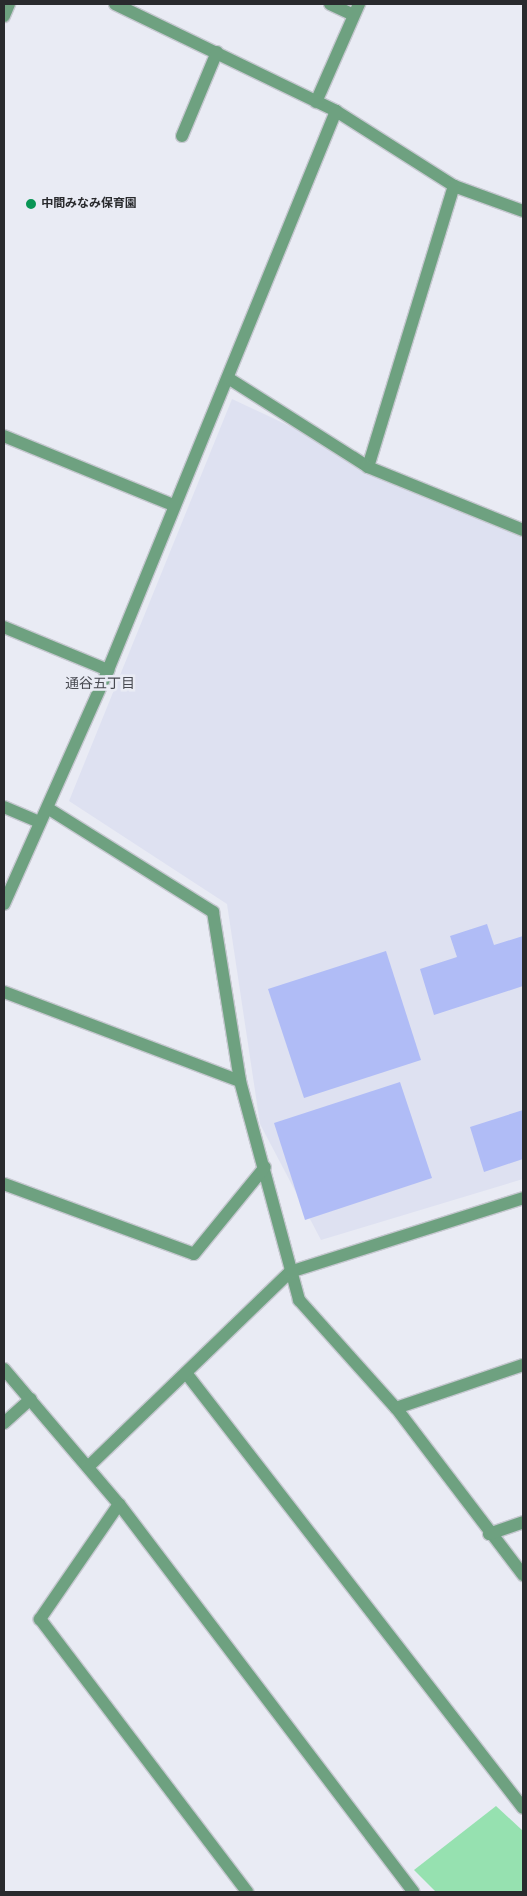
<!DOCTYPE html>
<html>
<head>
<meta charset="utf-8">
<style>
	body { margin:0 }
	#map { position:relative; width:527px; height:1896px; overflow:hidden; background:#e9ebf4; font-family:Signika,"Noto Sans JP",sans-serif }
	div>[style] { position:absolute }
	.built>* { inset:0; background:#dee1f1 }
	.green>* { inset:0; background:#96e1b0 }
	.building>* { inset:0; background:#b0bcf6 }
	.roads { filter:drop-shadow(1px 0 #c6c8d0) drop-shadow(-1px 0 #c6c8d0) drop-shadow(0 1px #c6c8d0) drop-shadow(0 -1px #c6c8d0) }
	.minor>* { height:12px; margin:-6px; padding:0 6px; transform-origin:6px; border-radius:6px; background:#6ea180 }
	.tertiary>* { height:12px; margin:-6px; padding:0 6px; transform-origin:6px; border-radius:6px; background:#6ea180 }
	.dots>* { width:14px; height:14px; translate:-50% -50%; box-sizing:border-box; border:2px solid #e9ebf4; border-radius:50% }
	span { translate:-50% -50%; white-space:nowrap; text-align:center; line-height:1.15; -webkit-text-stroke:5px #e9ebf4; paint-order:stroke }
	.poi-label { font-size:12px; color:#292a2d; font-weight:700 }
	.left { translate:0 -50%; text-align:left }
	.neighbourhood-label { font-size:14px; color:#484a51 }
	.frame { position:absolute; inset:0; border:5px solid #292a2d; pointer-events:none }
</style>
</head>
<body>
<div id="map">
	<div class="built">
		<div style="clip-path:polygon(232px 399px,523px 536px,523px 1179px,321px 1240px,260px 1124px,227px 904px,69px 801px)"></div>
	</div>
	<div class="green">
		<div style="clip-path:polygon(496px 1806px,523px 1831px,523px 1892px,436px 1892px,414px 1870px)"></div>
	</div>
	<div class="building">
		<div style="clip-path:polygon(487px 924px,494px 945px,523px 936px,523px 986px,434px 1015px,420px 969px,457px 957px,450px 936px)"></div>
		<div style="clip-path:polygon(386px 951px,421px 1060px,304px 1098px,268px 989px)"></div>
		<div style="clip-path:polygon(400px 1082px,432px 1178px,305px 1220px,274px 1123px)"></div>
		<div style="clip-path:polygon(523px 1110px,523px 1159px,484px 1172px,470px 1127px)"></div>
	</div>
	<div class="roads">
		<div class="minor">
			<div style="left:115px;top:4px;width:246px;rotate:25.8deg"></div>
			<div style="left:336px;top:111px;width:140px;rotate:32.4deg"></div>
			<div style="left:454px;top:186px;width:73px;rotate:19.9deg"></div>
			<div style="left:330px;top:4px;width:26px;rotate:25deg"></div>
			<div style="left:316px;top:102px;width:107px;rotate:-66.3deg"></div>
			<div style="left:182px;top:136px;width:91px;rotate:-67.4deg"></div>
			<div style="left:4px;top:436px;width:183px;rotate:22.2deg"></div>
			<div style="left:368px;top:467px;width:294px;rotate:-73deg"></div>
			<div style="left:4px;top:627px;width:113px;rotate:22.5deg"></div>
			<div style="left:4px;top:807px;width:39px;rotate:23deg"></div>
			<div style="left:49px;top:809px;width:194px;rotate:32.1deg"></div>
			<div style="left:213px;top:912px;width:171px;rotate:80.9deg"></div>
			<div style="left:240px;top:1081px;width:227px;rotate:74.9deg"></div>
			<div style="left:299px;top:1300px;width:145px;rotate:48.1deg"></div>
			<div style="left:396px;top:1408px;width:210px;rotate:52.7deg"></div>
			<div style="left:4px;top:904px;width:256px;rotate:-66deg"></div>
			<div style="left:108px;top:670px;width:604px;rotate:-67.81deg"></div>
			<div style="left:4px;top:992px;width:252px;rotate:20.7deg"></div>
			<div style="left:4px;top:1184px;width:202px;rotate:20.2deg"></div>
			<div style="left:194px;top:1254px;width:112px;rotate:-50.8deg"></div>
			<div style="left:4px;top:1369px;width:177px;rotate:49.6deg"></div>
			<div style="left:119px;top:1504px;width:487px;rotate:52.8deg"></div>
			<div style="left:186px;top:1373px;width:550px;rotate:52.23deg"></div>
			<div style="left:396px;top:1408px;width:134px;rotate:-18.7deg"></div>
			<div style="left:4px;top:1423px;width:36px;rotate:-42deg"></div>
			<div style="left:88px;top:1467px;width:281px;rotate:-44deg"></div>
			<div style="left:119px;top:1504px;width:140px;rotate:124.5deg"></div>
			<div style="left:40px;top:1619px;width:343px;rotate:52.8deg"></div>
			<div style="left:489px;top:1534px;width:36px;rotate:-19deg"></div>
		</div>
		<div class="tertiary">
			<div style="left:4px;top:16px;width:13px;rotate:-67deg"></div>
			<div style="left:228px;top:378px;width:166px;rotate:32.4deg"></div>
			<div style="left:368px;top:467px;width:167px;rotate:22.1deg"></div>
			<div style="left:290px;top:1272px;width:244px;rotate:-17.6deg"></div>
		</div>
	</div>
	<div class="dots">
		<div style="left:31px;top:204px;background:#099555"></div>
	</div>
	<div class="poi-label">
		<span class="left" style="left:41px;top:204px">中間みなみ保育園</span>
	</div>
	<div class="neighbourhood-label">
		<span style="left:100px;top:684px">通谷五丁目</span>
	</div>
	<div class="frame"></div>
</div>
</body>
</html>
